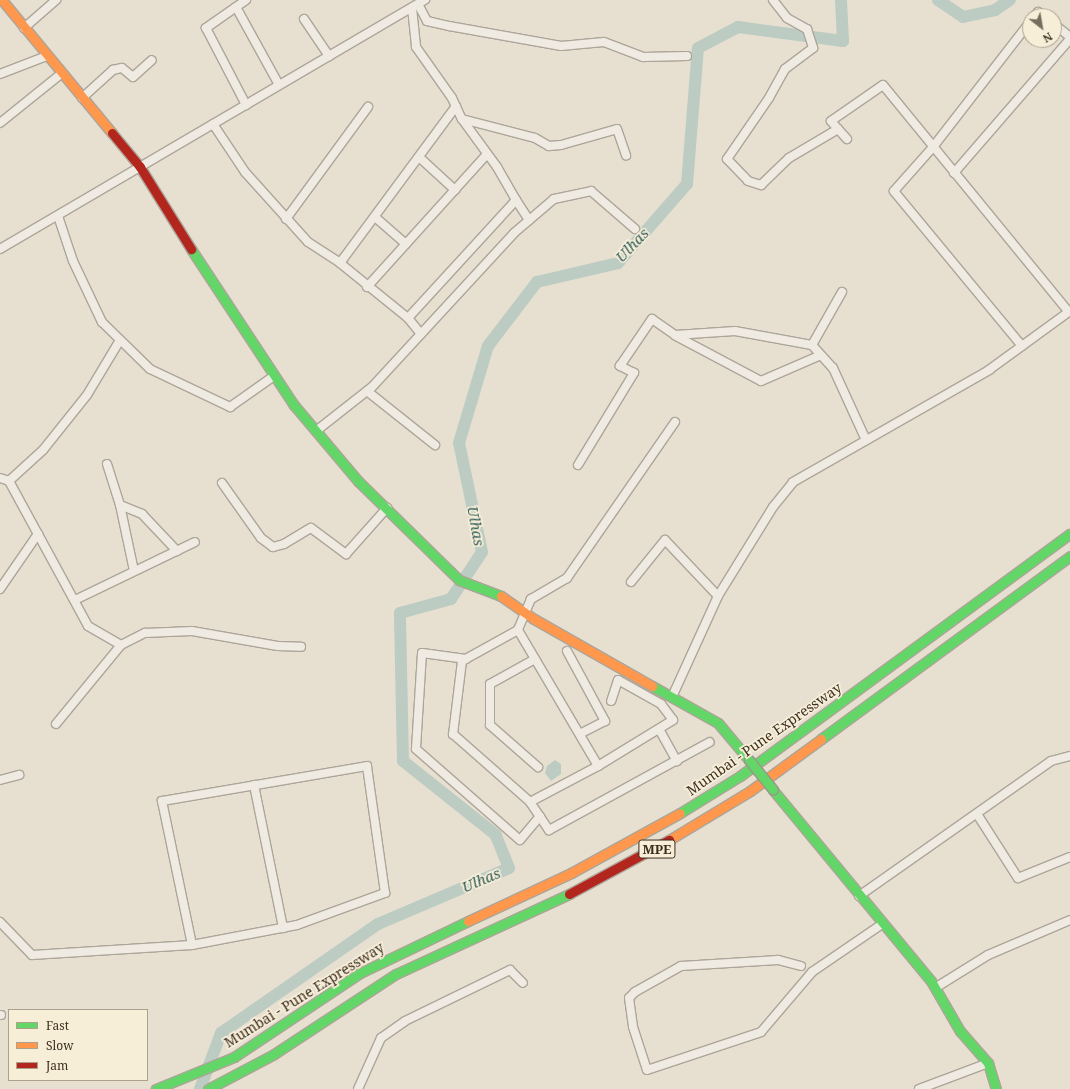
<!DOCTYPE html>
<html>
<head>
<meta charset="utf-8">
<style>
	body { margin:0 }
	#map { position:relative; width:1070px; height:1089px; overflow:hidden; background:#e7e0d1; font-family:"Noto Serif",serif }
	div>[style] { position:absolute }
	.water>* { inset:0; background:#bcccc2 }
	.river>* { height:12px; margin:-6px; padding:0 6px; transform-origin:6px; border-radius:6px; background:#bcccc2 }
	.roads { filter:drop-shadow(1px 0 #ada599) drop-shadow(-1px 0 #ada599) drop-shadow(0 1px #ada599) drop-shadow(0 -1px #ada599) }
	.street>* { height:8px; margin:-4px; padding:0 4px; transform-origin:4px; border-radius:4px; background:#efebe3 }
	.fast>* { height:9px; margin:-4.5px; padding:0 4.5px; transform-origin:4.5px; border-radius:4.5px; background:#63d668 }
	.slow>* { height:9px; margin:-4.5px; padding:0 4.5px; transform-origin:4.5px; border-radius:4.5px; background:#ff974d }
	.jam>* { height:9px; margin:-4.5px; padding:0 4.5px; transform-origin:4.5px; border-radius:4.5px; background:#b3261e }
	.bridges { filter:drop-shadow(1px 0 #9c958a) drop-shadow(-1px 0 #9c958a) drop-shadow(0 1px #9c958a) drop-shadow(0 -1px #9c958a) }
	.fast-bridge>* { height:9px; margin:-4.5px; padding:0 4.5px; transform-origin:4.5px; border-radius:4.5px; background:#63d668 }
	span { translate:-50% -50%; white-space:nowrap; text-align:center; line-height:1.15; -webkit-text-stroke:3.5px #f7eed8; paint-order:stroke }
	.shield-label span { padding:1px 3px; background:#f7eed8; border:1px solid; border-radius:3px; -webkit-text-stroke-width:0 }
	.shield-label { font-size:13px; color:#3d2e20; font-weight:700 }
	.street-label { font-size:14px; color:#3d2e20 }
	.water-label { font-size:15px; color:#2f5d5a; font-style:italic }
	.legend { position:absolute; left:8px; top:1009px; width:140px; height:72px; box-sizing:border-box; background:#f7eed8; border:1px solid #ada18e; margin:0; padding:5px 7px; list-style:none; font-size:12px; color:#3d2e20 }
	.legend li { display:flex; align-items:center; gap:8px; height:20px }
	.legend b { width:20px; border:1px solid #ada18e }
	.north { position:absolute; left:1022px; top:8px; width:40px; height:40px; box-sizing:border-box; background:#f7eed8; border:1px solid #ada18e; border-radius:50%; rotate:149deg; font-size:11px; font-weight:700; line-height:16px; text-align:center; color:#3d2e20 }
	.north::after { content:''; display:block; margin:auto; width:14px; height:18px; background:#786c5e; clip-path:polygon(50% 0,100% 100%,50% 72%,0 100%) }
</style>
</head>
<body>
<div id="map">
	<div class="water">
		<div style="clip-path:polygon(555px 760px,561px 764px,561px 774px,551px 781px,545px 773px,547px 766px)"></div>
	</div>
	<div class="river">
		<div style="left:938px;top:0;width:30px;rotate:34deg"></div>
		<div style="left:963px;top:17px;width:33px;rotate:-12deg"></div>
		<div style="left:995px;top:10px;width:18px;rotate:-34deg"></div>
		<div style="left:200px;top:1089px;width:60px;rotate:-69.4deg"></div>
		<div style="left:221px;top:1033px;width:191px;rotate:-34.8deg"></div>
		<div style="left:378px;top:924px;width:142px;rotate:-23.1deg"></div>
		<div style="left:509px;top:868px;width:35px;rotate:-112deg"></div>
		<div style="left:496px;top:835px;width:119px;rotate:-141.5deg"></div>
		<div style="left:403px;top:761px;width:148px;rotate:-91.2deg"></div>
		<div style="left:400px;top:613px;width:53px;rotate:-15.4deg"></div>
		<div style="left:451px;top:599px;width:56px;rotate:-56.6deg"></div>
		<div style="left:482px;top:552px;width:111px;rotate:-101.9deg"></div>
		<div style="left:459px;top:443px;width:101px;rotate:-73.4deg"></div>
		<div style="left:488px;top:346px;width:81px;rotate:-52.6deg"></div>
		<div style="left:537px;top:282px;width:83px;rotate:-13.2deg"></div>
		<div style="left:618px;top:263px;width:105px;rotate:-48.9deg"></div>
		<div style="left:687px;top:184px;width:136px;rotate:-85.4deg"></div>
		<div style="left:698px;top:48px;width:45px;rotate:-27.7deg"></div>
		<div style="left:738px;top:27px;width:106px;rotate:7.6deg"></div>
		<div style="left:843px;top:41px;width:41px;rotate:-92.8deg"></div>
	</div>
	<div class="roads">
		<div class="street">
			<div style="left:246px;top:0;width:49px;rotate:145deg"></div>
			<div style="left:206px;top:28px;width:87px;rotate:62.5deg"></div>
			<div style="left:773px;top:0;width:23px;rotate:52deg"></div>
			<div style="left:787px;top:18px;width:23px;rotate:29deg"></div>
			<div style="left:807px;top:29px;width:20px;rotate:72deg"></div>
			<div style="left:813px;top:48px;width:35px;rotate:143deg"></div>
			<div style="left:785px;top:69px;width:33px;rotate:119deg"></div>
			<div style="left:769px;top:98px;width:74px;rotate:124.5deg"></div>
			<div style="left:727px;top:159px;width:30px;rotate:46deg"></div>
			<div style="left:748px;top:181px;width:14px;rotate:17deg"></div>
			<div style="left:761px;top:185px;width:39px;rotate:-44deg"></div>
			<div style="left:789px;top:158px;width:57px;rotate:-30.6deg"></div>
			<div style="left:418px;top:4px;width:19px;rotate:62deg"></div>
			<div style="left:427px;top:21px;width:23px;rotate:13deg"></div>
			<div style="left:449px;top:26px;width:114px;rotate:10.1deg"></div>
			<div style="left:561px;top:46px;width:43px;rotate:-5.3deg"></div>
			<div style="left:604px;top:42px;width:42px;rotate:21deg"></div>
			<div style="left:643px;top:57px;width:44px;rotate:-1.3deg"></div>
			<div style="left:236px;top:7px;width:89px;rotate:61.1deg"></div>
			<div style="left:412px;top:8px;width:39px;rotate:84deg"></div>
			<div style="left:416px;top:47px;width:62px;rotate:54.8deg"></div>
			<div style="left:452px;top:98px;width:23px;rotate:65deg"></div>
			<div style="left:462px;top:119px;width:59px;rotate:53.9deg"></div>
			<div style="left:497px;top:167px;width:38px;rotate:60deg"></div>
			<div style="left:1035px;top:16px;width:5px;rotate:-53deg"></div>
			<div style="left:1038px;top:12px;width:6px;rotate:39deg"></div>
			<div style="left:304px;top:19px;width:45px;rotate:56deg"></div>
			<div style="left:1054px;top:24px;width:21px;rotate:39deg"></div>
			<div style="left:24px;top:28px;width:43px;rotate:-41.2deg"></div>
			<div style="left:0;top:74px;width:50px;rotate:-21deg"></div>
			<div style="left:82px;top:98px;width:42px;rotate:-42.1deg"></div>
			<div style="left:113px;top:70px;width:9px;rotate:-13deg"></div>
			<div style="left:122px;top:68px;width:14px;rotate:39deg"></div>
			<div style="left:133px;top:77px;width:25px;rotate:-42deg"></div>
			<div style="left:462px;top:119px;width:75px;rotate:14.6deg"></div>
			<div style="left:535px;top:138px;width:16px;rotate:30deg"></div>
			<div style="left:549px;top:146px;width:12px;rotate:-5deg"></div>
			<div style="left:561px;top:145px;width:58px;rotate:-15.9deg"></div>
			<div style="left:617px;top:129px;width:28px;rotate:71deg"></div>
			<div style="left:0;top:123px;width:80px;rotate:-38.9deg"></div>
			<div style="left:213px;top:124px;width:58px;rotate:56.3deg"></div>
			<div style="left:245px;top:172px;width:94px;rotate:48deg"></div>
			<div style="left:308px;top:242px;width:38px;rotate:33deg"></div>
			<div style="left:340px;top:263px;width:87px;rotate:39deg"></div>
			<div style="left:847px;top:139px;width:24px;rotate:-132deg"></div>
			<div style="left:831px;top:121px;width:63px;rotate:-34.7deg"></div>
			<div style="left:883px;top:85px;width:293px;rotate:50.7deg"></div>
			<div style="left:419px;top:157px;width:49px;rotate:42.5deg"></div>
			<div style="left:954px;top:173px;width:177px;rotate:-49.1deg"></div>
			<div style="left:58px;top:216px;width:47px;rotate:71.6deg"></div>
			<div style="left:73px;top:261px;width:68px;rotate:64.6deg"></div>
			<div style="left:102px;top:322px;width:67px;rotate:44.4deg"></div>
			<div style="left:150px;top:369px;width:89px;rotate:25.4deg"></div>
			<div style="left:230px;top:407px;width:54px;rotate:-35.2deg"></div>
			<div style="left:375px;top:217px;width:41px;rotate:41.1deg"></div>
			<div style="left:286px;top:219px;width:139px;rotate:-53.8deg"></div>
			<div style="left:0;top:249px;width:493px;rotate:-30.4deg"></div>
			<div style="left:340px;top:263px;width:195px;rotate:-53.5deg"></div>
			<div style="left:367px;top:287px;width:179px;rotate:-47.9deg"></div>
			<div style="left:421px;top:334px;width:21px;rotate:-129deg"></div>
			<div style="left:408px;top:318px;width:160px;rotate:-47.5deg"></div>
			<div style="left:516px;top:200px;width:24px;rotate:57deg"></div>
			<div style="left:676px;top:336px;width:96px;rotate:27.9deg"></div>
			<div style="left:761px;top:381px;width:65px;rotate:-23.4deg"></div>
			<div style="left:812px;top:345px;width:61px;rotate:-60.5deg"></div>
			<div style="left:1022px;top:346px;width:201px;rotate:-129.6deg"></div>
			<div style="left:894px;top:191px;width:59px;rotate:-48.4deg"></div>
			<div style="left:933px;top:147px;width:158px;rotate:-52.2deg"></div>
			<div style="left:367px;top:391px;width:87px;rotate:38.5deg"></div>
			<div style="left:675px;top:422px;width:190px;rotate:124.7deg"></div>
			<div style="left:567px;top:578px;width:42px;rotate:149.7deg"></div>
			<div style="left:531px;top:599px;width:34px;rotate:113deg"></div>
			<div style="left:518px;top:630px;width:64px;rotate:151deg"></div>
			<div style="left:462px;top:661px;width:74px;rotate:97deg"></div>
			<div style="left:453px;top:734px;width:103px;rotate:41.4deg"></div>
			<div style="left:530px;top:802px;width:34px;rotate:56deg"></div>
			<div style="left:549px;top:830px;width:183px;rotate:-28.7deg"></div>
			<div style="left:316px;top:431px;width:71px;rotate:-38.2deg"></div>
			<div style="left:372px;top:387px;width:209px;rotate:-47.3deg"></div>
			<div style="left:514px;top:233px;width:52px;rotate:-40.4deg"></div>
			<div style="left:554px;top:199px;width:38px;rotate:-12deg"></div>
			<div style="left:591px;top:191px;width:58px;rotate:40.8deg"></div>
			<div style="left:107px;top:464px;width:43px;rotate:72.4deg"></div>
			<div style="left:120px;top:505px;width:67px;rotate:78deg"></div>
			<div style="left:578px;top:465px;width:108px;rotate:-58.7deg"></div>
			<div style="left:634px;top:373px;width:16px;rotate:-153deg"></div>
			<div style="left:620px;top:366px;width:57px;rotate:-55.8deg"></div>
			<div style="left:652px;top:319px;width:28px;rotate:35deg"></div>
			<div style="left:675px;top:335px;width:60px;rotate:-3.8deg"></div>
			<div style="left:735px;top:331px;width:78px;rotate:10.3deg"></div>
			<div style="left:812px;top:345px;width:31px;rotate:48deg"></div>
			<div style="left:833px;top:368px;width:79px;rotate:65.4deg"></div>
			<div style="left:0;top:478px;width:9px;rotate:18deg"></div>
			<div style="left:9px;top:481px;width:165px;rotate:61.4deg"></div>
			<div style="left:88px;top:626px;width:38px;rotate:30deg"></div>
			<div style="left:9px;top:481px;width:46px;rotate:-42.4deg"></div>
			<div style="left:43px;top:450px;width:70px;rotate:-51.3deg"></div>
			<div style="left:87px;top:395px;width:64px;rotate:-59deg"></div>
			<div style="left:222px;top:483px;width:67px;rotate:54.7deg"></div>
			<div style="left:261px;top:538px;width:15px;rotate:37deg"></div>
			<div style="left:273px;top:547px;width:11px;rotate:-15deg"></div>
			<div style="left:284px;top:544px;width:31px;rotate:-31deg"></div>
			<div style="left:311px;top:528px;width:44px;rotate:36.6deg"></div>
			<div style="left:346px;top:554px;width:62px;rotate:-48.3deg"></div>
			<div style="left:120px;top:505px;width:24px;rotate:22deg"></div>
			<div style="left:142px;top:514px;width:51px;rotate:46.6deg"></div>
			<div style="left:631px;top:582px;width:54px;rotate:-51deg"></div>
			<div style="left:665px;top:540px;width:77px;rotate:46.6deg"></div>
			<div style="left:0;top:589px;width:67px;rotate:-55.4deg"></div>
			<div style="left:75px;top:600px;width:133px;rotate:-25.8deg"></div>
			<div style="left:518px;top:630px;width:158px;rotate:59.5deg"></div>
			<div style="left:598px;top:766px;width:88px;rotate:-31.5deg"></div>
			<div style="left:673px;top:720px;width:20px;rotate:-127deg"></div>
			<div style="left:661px;top:704px;width:49px;rotate:-150.8deg"></div>
			<div style="left:618px;top:680px;width:22px;rotate:108deg"></div>
			<div style="left:567px;top:651px;width:80px;rotate:61.5deg"></div>
			<div style="left:605px;top:721px;width:28px;rotate:153deg"></div>
			<div style="left:466px;top:659px;width:44px;rotate:-172.2deg"></div>
			<div style="left:422px;top:653px;width:96px;rotate:93.6deg"></div>
			<div style="left:416px;top:749px;width:138px;rotate:41.2deg"></div>
			<div style="left:520px;top:840px;width:31px;rotate:-50deg"></div>
			<div style="left:535px;top:659px;width:51px;rotate:150.9deg"></div>
			<div style="left:490px;top:684px;width:41px;rotate:90deg"></div>
			<div style="left:490px;top:725px;width:64px;rotate:41.2deg"></div>
			<div style="left:672px;top:697px;width:111px;rotate:-65.5deg"></div>
			<div style="left:718px;top:596px;width:105px;rotate:-58.3deg"></div>
			<div style="left:773px;top:507px;width:32px;rotate:-51deg"></div>
			<div style="left:793px;top:482px;width:226px;rotate:-29.7deg"></div>
			<div style="left:989px;top:370px;width:100px;rotate:-36.1deg"></div>
			<div style="left:56px;top:724px;width:102px;rotate:-50.6deg"></div>
			<div style="left:121px;top:645px;width:27px;rotate:-27deg"></div>
			<div style="left:145px;top:633px;width:47px;rotate:-2.4deg"></div>
			<div style="left:192px;top:631px;width:87px;rotate:9.9deg"></div>
			<div style="left:278px;top:646px;width:23px;rotate:2deg"></div>
			<div style="left:659px;top:729px;width:37px;rotate:61deg"></div>
			<div style="left:0;top:780px;width:20px;rotate:-15deg"></div>
			<div style="left:254px;top:785px;width:146px;rotate:78.5deg"></div>
			<div style="left:530px;top:802px;width:77px;rotate:-27.9deg"></div>
			<div style="left:977px;top:814px;width:76px;rotate:57.4deg"></div>
			<div style="left:1018px;top:878px;width:56px;rotate:-22deg"></div>
			<div style="left:859px;top:896px;width:235px;rotate:-35.1deg"></div>
			<div style="left:1051px;top:761px;width:20px;rotate:-15deg"></div>
			<div style="left:0;top:922px;width:46px;rotate:45.9deg"></div>
			<div style="left:32px;top:955px;width:160px;rotate:-3.6deg"></div>
			<div style="left:192px;top:945px;width:107px;rotate:-10.8deg"></div>
			<div style="left:297px;top:925px;width:94px;rotate:-20deg"></div>
			<div style="left:385px;top:893px;width:128px;rotate:-98.1deg"></div>
			<div style="left:367px;top:766px;width:208px;rotate:170.3deg"></div>
			<div style="left:162px;top:801px;width:147px;rotate:78.2deg"></div>
			<div style="left:801px;top:966px;width:24px;rotate:-165deg"></div>
			<div style="left:778px;top:960px;width:97px;rotate:176.5deg"></div>
			<div style="left:681px;top:966px;width:53px;rotate:150.5deg"></div>
			<div style="left:635px;top:992px;width:8px;rotate:135deg"></div>
			<div style="left:629px;top:998px;width:29px;rotate:82deg"></div>
			<div style="left:633px;top:1027px;width:45px;rotate:72deg"></div>
			<div style="left:647px;top:1070px;width:120px;rotate:-18.4deg"></div>
			<div style="left:761px;top:1032px;width:79px;rotate:-49.6deg"></div>
			<div style="left:812px;top:972px;width:85px;rotate:-34.4deg"></div>
			<div style="left:935px;top:988px;width:62px;rotate:-31.9deg"></div>
			<div style="left:988px;top:955px;width:89px;rotate:-23.1deg"></div>
			<div style="left:0;top:1015px;width:1px"></div>
			<div style="left:358px;top:1089px;width:56px;rotate:-65.7deg"></div>
			<div style="left:381px;top:1038px;width:29px;rotate:-35deg"></div>
			<div style="left:405px;top:1021px;width:117px;rotate:-25.9deg"></div>
			<div style="left:510px;top:970px;width:18px;rotate:45deg"></div>
			<div style="left:919px;top:1089px;width:74px;rotate:-20.6deg"></div>
		</div>
		<div class="fast">
			<div style="left:191px;top:249px;width:187px;rotate:56.6deg"></div>
			<div style="left:294px;top:405px;width:99px;rotate:49.9deg"></div>
			<div style="left:358px;top:481px;width:141px;rotate:44.4deg"></div>
			<div style="left:459px;top:580px;width:45px;rotate:20.9deg"></div>
			<div style="left:652px;top:686px;width:76px;rotate:29.3deg"></div>
			<div style="left:718px;top:723px;width:48px;rotate:50deg"></div>
			<div style="left:821px;top:739px;width:309px;rotate:-36.3deg"></div>
			<div style="left:773px;top:790px;width:248px;rotate:50.4deg"></div>
			<div style="left:931px;top:981px;width:58px;rotate:59.9deg"></div>
			<div style="left:960px;top:1031px;width:43px;rotate:48.8deg"></div>
			<div style="left:988px;top:1063px;width:27px;rotate:73deg"></div>
			<div style="left:680px;top:813px;width:70px;rotate:-31.7deg"></div>
			<div style="left:740px;top:776px;width:409px;rotate:-36.3deg"></div>
			<div style="left:156px;top:1089px;width:84px;rotate:-22.3deg"></div>
			<div style="left:234px;top:1057px;width:151px;rotate:-33.7deg"></div>
			<div style="left:360px;top:973px;width:120px;rotate:-25.7deg"></div>
			<div style="left:208px;top:1089px;width:75px;rotate:-27.9deg"></div>
			<div style="left:274px;top:1054px;width:146px;rotate:-33.3deg"></div>
			<div style="left:396px;top:974px;width:191px;rotate:-24.8deg"></div>
		</div>
		<div class="slow">
			<div style="left:2px;top:0;width:173px;rotate:50.4deg"></div>
			<div style="left:501px;top:596px;width:40px;rotate:34.9deg"></div>
			<div style="left:534px;top:619px;width:136px;rotate:29.6deg"></div>
			<div style="left:669px;top:840px;width:95px;rotate:-31.2deg"></div>
			<div style="left:750px;top:791px;width:88px;rotate:-36.2deg"></div>
			<div style="left:468px;top:921px;width:114px;rotate:-25deg"></div>
			<div style="left:571px;top:873px;width:124px;rotate:-28.8deg"></div>
		</div>
		<div class="jam">
			<div style="left:112px;top:133px;width:44px;rotate:50.5deg"></div>
			<div style="left:140px;top:167px;width:97px;rotate:58.1deg"></div>
			<div style="left:569px;top:894px;width:114px;rotate:-28.4deg"></div>
		</div>
	</div>
	<div class="bridges">
		<div class="fast-bridge">
			<div style="left:749px;top:760px;width:38px;rotate:51deg"></div>
		</div>
	</div>
	<div class="shield-label">
		<span style="left:657px;top:849px">MPE</span>
	</div>
	<div class="street-label">
		<span style="left:764px;top:739px;rotate:-35deg">Mumbai - Pune Expressway</span>
		<span style="left:304px;top:995px;rotate:-32deg">Mumbai - Pune Expressway</span>
	</div>
	<div class="water-label">
		<span style="left:632px;top:245px;rotate:-46deg">Ulhas</span>
		<span style="left:476px;top:526px;rotate:80deg">Ulhas</span>
		<span style="left:481px;top:880px;rotate:-23deg">Ulhas</span>
	</div>
	<ul class="legend">
	<li><b style="height:5px;background:#63d668"></b>Fast</li>
	<li><b style="height:5px;background:#ff974d"></b>Slow</li>
	<li><b style="height:5px;background:#b3261e"></b>Jam</li>
	</ul>
	<div class="north">N</div>
</div>
</body>
</html>
